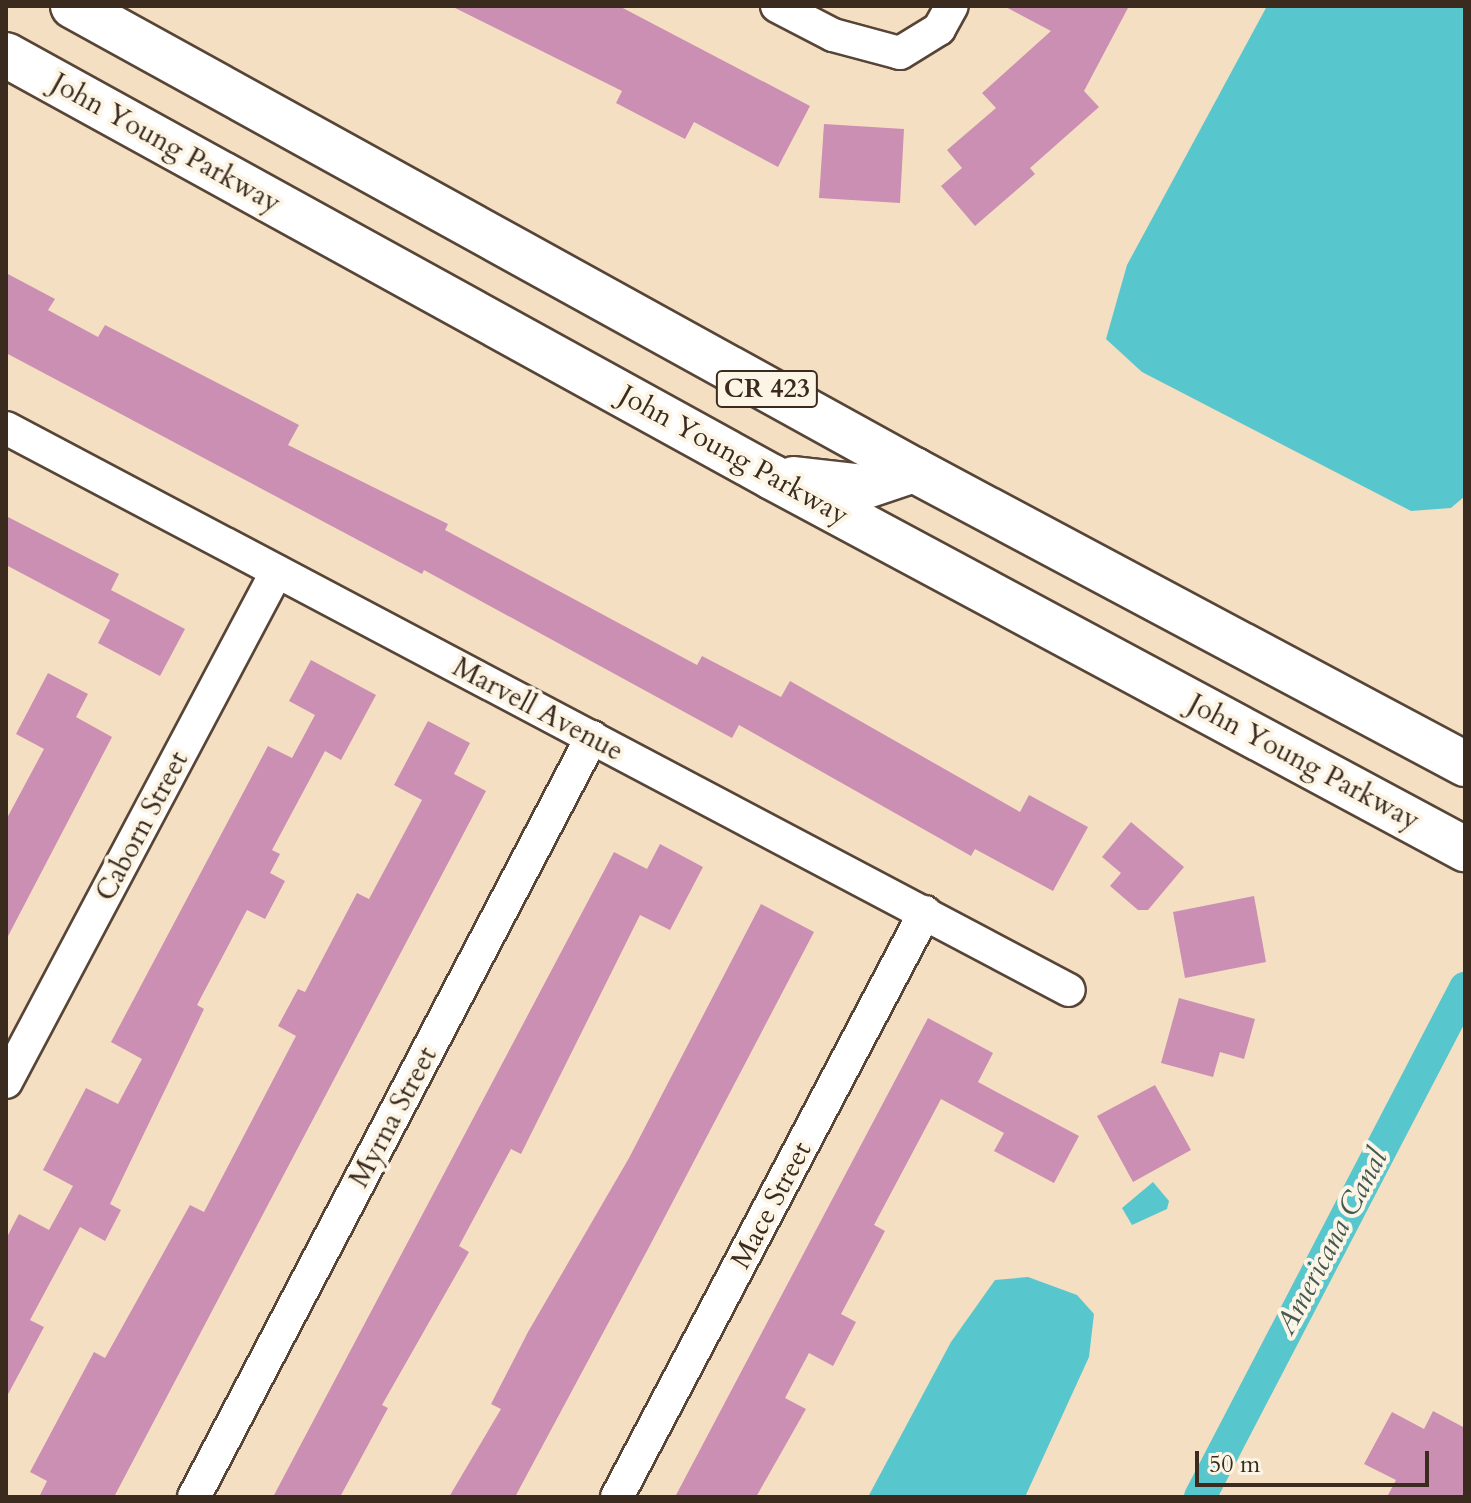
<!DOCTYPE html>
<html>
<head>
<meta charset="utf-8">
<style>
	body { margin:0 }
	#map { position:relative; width:1471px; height:1503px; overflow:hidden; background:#f5dfc2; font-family:Cardo,serif }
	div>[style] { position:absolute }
	.water>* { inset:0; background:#58c6cd }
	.canal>* { height:32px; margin:-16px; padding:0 16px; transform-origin:16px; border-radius:16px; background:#58c6cd }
	.building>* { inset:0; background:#cb8fb3 }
	.roads { filter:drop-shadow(2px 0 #574537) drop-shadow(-2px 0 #574537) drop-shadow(0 2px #574537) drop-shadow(0 -2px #574537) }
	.street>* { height:32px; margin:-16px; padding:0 16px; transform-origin:16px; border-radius:16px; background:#fff }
	.highway>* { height:44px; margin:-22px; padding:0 22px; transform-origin:22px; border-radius:22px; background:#fff }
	span { translate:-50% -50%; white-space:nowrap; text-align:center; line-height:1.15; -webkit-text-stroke:8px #fcf5e5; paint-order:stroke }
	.shield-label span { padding:2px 6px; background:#fcf5e5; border:2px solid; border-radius:6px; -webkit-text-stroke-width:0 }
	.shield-label { font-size:26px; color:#3b2a1e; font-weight:700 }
	.street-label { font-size:28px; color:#3b2a1e }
	.water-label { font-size:30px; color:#445953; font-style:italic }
	.frame { position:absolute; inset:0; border:8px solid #3b2a1e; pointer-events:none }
	.scale { position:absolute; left:1195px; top:1451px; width:234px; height:36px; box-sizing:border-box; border:4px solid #3b2a1e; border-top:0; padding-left:10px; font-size:24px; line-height:28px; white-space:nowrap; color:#3b2a1e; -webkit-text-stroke:6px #fcf5e5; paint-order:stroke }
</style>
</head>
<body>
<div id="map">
	<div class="water">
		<div style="clip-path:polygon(1267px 6px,1465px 6px,1465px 496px,1451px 508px,1411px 511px,1142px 372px,1106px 339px,1127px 265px)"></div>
		<div style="clip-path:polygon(1153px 1182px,1169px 1201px,1167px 1209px,1132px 1225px,1122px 1208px)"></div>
		<div style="clip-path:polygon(1028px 1277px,1077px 1295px,1094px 1314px,1089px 1357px,1025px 1497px,868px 1497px,951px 1342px,995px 1280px)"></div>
	</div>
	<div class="canal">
		<div style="left:1200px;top:1497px;width:574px;rotate:-62.5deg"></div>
	</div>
	<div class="building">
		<div style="clip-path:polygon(451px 6px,619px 6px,810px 106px,778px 167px,694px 122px,685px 139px,616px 103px,622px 91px)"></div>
		<div style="clip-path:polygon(1004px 6px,1129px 6px,1084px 91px,1099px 107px,1030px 168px,1035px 174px,975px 226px,941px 186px,962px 168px,947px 150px,996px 108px,982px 93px,1051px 31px)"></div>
		<div style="clip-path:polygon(824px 124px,904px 129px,900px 203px,819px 198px)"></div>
		<div style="clip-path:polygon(6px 273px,55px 299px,48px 310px,98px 337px,105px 325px,299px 425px,288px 445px,448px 524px,445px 530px,697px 665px,702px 656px,781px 697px,790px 681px,1020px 812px,1029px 795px,1088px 827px,1053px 891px,975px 849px,971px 856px,739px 725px,732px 738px,424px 570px,422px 574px,6px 353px)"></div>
		<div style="clip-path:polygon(6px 516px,119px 574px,111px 590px,185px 629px,160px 676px,98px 643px,110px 620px,6px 565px)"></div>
		<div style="clip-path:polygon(311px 660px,376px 695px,341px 760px,325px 751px,272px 850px,280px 854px,270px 873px,285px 881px,265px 919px,247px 910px,197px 1005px,204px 1009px,110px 1204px,121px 1210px,105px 1241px,80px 1227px,30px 1320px,44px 1327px,6px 1398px,6px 1239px,19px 1214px,49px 1230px,73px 1186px,43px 1170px,86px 1088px,118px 1104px,142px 1059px,111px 1042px,268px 746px,292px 758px,315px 715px,289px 701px)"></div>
		<div style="clip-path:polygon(48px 673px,88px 694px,76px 717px,112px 737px,6px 940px,6px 820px,44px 749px,16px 734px)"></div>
		<div style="clip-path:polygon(428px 721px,470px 743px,454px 774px,486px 791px,114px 1497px,39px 1497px,47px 1481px,30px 1472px,94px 1352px,105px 1358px,190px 1205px,204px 1212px,296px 1036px,278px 1026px,298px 989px,305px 992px,357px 893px,369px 899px,422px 800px,394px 785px)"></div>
		<div style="clip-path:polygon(1131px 822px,1184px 867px,1148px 910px,1138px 910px,1110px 886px,1121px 873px,1102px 857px)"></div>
		<div style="clip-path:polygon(660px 844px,703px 867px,670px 930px,640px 915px,521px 1154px,511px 1149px,459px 1246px,469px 1252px,382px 1405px,388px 1408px,340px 1497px,273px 1497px,614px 852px,647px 869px)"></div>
		<div style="clip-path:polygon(1254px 896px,1266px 962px,1185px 978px,1173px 912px)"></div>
		<div style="clip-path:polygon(761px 904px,814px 932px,648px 1249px,515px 1497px,449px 1497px,501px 1409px,491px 1404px,528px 1332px,629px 1158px)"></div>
		<div style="clip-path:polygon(1179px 998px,1255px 1019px,1244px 1059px,1220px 1052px,1213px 1077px,1161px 1063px)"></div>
		<div style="clip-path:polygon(928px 1018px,993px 1053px,978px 1082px,1079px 1136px,1054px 1183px,994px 1151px,1004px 1133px,941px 1099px,874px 1225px,885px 1231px,841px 1314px,856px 1322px,833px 1366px,809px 1353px,785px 1398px,806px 1409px,756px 1497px,675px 1497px)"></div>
		<div style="clip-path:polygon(1155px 1085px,1191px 1150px,1133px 1182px,1097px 1116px)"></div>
		<div style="clip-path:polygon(1433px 1411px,1465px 1428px,1465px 1497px,1387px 1497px,1396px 1480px,1364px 1464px,1392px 1412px,1424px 1429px)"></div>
	</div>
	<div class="roads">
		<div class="street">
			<div style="left:777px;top:6px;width:63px;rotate:27.4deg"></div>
			<div style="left:833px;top:35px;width:69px;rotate:15deg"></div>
			<div style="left:900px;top:53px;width:46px;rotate:-31.6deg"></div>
			<div style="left:939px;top:29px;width:26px;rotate:-61deg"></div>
			<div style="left:6px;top:428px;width:1202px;rotate:27.87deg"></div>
			<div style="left:6px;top:1082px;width:578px;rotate:-62.06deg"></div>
			<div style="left:194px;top:1497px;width:858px;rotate:-62.36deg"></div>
			<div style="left:617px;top:1497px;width:661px;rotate:-62.23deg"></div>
		</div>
		<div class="highway">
			<div style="left:73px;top:6px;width:961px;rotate:28.89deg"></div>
			<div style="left:914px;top:470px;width:625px;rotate:28.08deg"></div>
			<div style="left:6px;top:55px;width:875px;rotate:28.85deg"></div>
			<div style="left:772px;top:477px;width:787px;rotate:28.23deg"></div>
			<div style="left:794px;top:479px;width:69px;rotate:6.6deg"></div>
			<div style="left:863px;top:487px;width:54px;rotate:-18.4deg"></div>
		</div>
	</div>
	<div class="shield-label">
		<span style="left:767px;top:389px">CR 423</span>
	</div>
	<div class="street-label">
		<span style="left:166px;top:143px;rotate:29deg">John Young Parkway</span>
		<span style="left:734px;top:455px;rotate:29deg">John Young Parkway</span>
		<span style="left:538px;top:709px;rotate:28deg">Marvell Avenue</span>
		<span style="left:1304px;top:762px;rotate:28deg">John Young Parkway</span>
		<span style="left:142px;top:826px;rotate:-62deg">Caborn Street</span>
		<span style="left:393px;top:1117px;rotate:-62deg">Myrna Street</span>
		<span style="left:771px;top:1205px;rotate:-62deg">Mace Street</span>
	</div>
	<div class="water-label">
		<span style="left:1332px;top:1242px;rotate:-62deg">Americana Canal</span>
	</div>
	<div class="frame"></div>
	<div class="scale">50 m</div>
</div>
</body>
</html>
